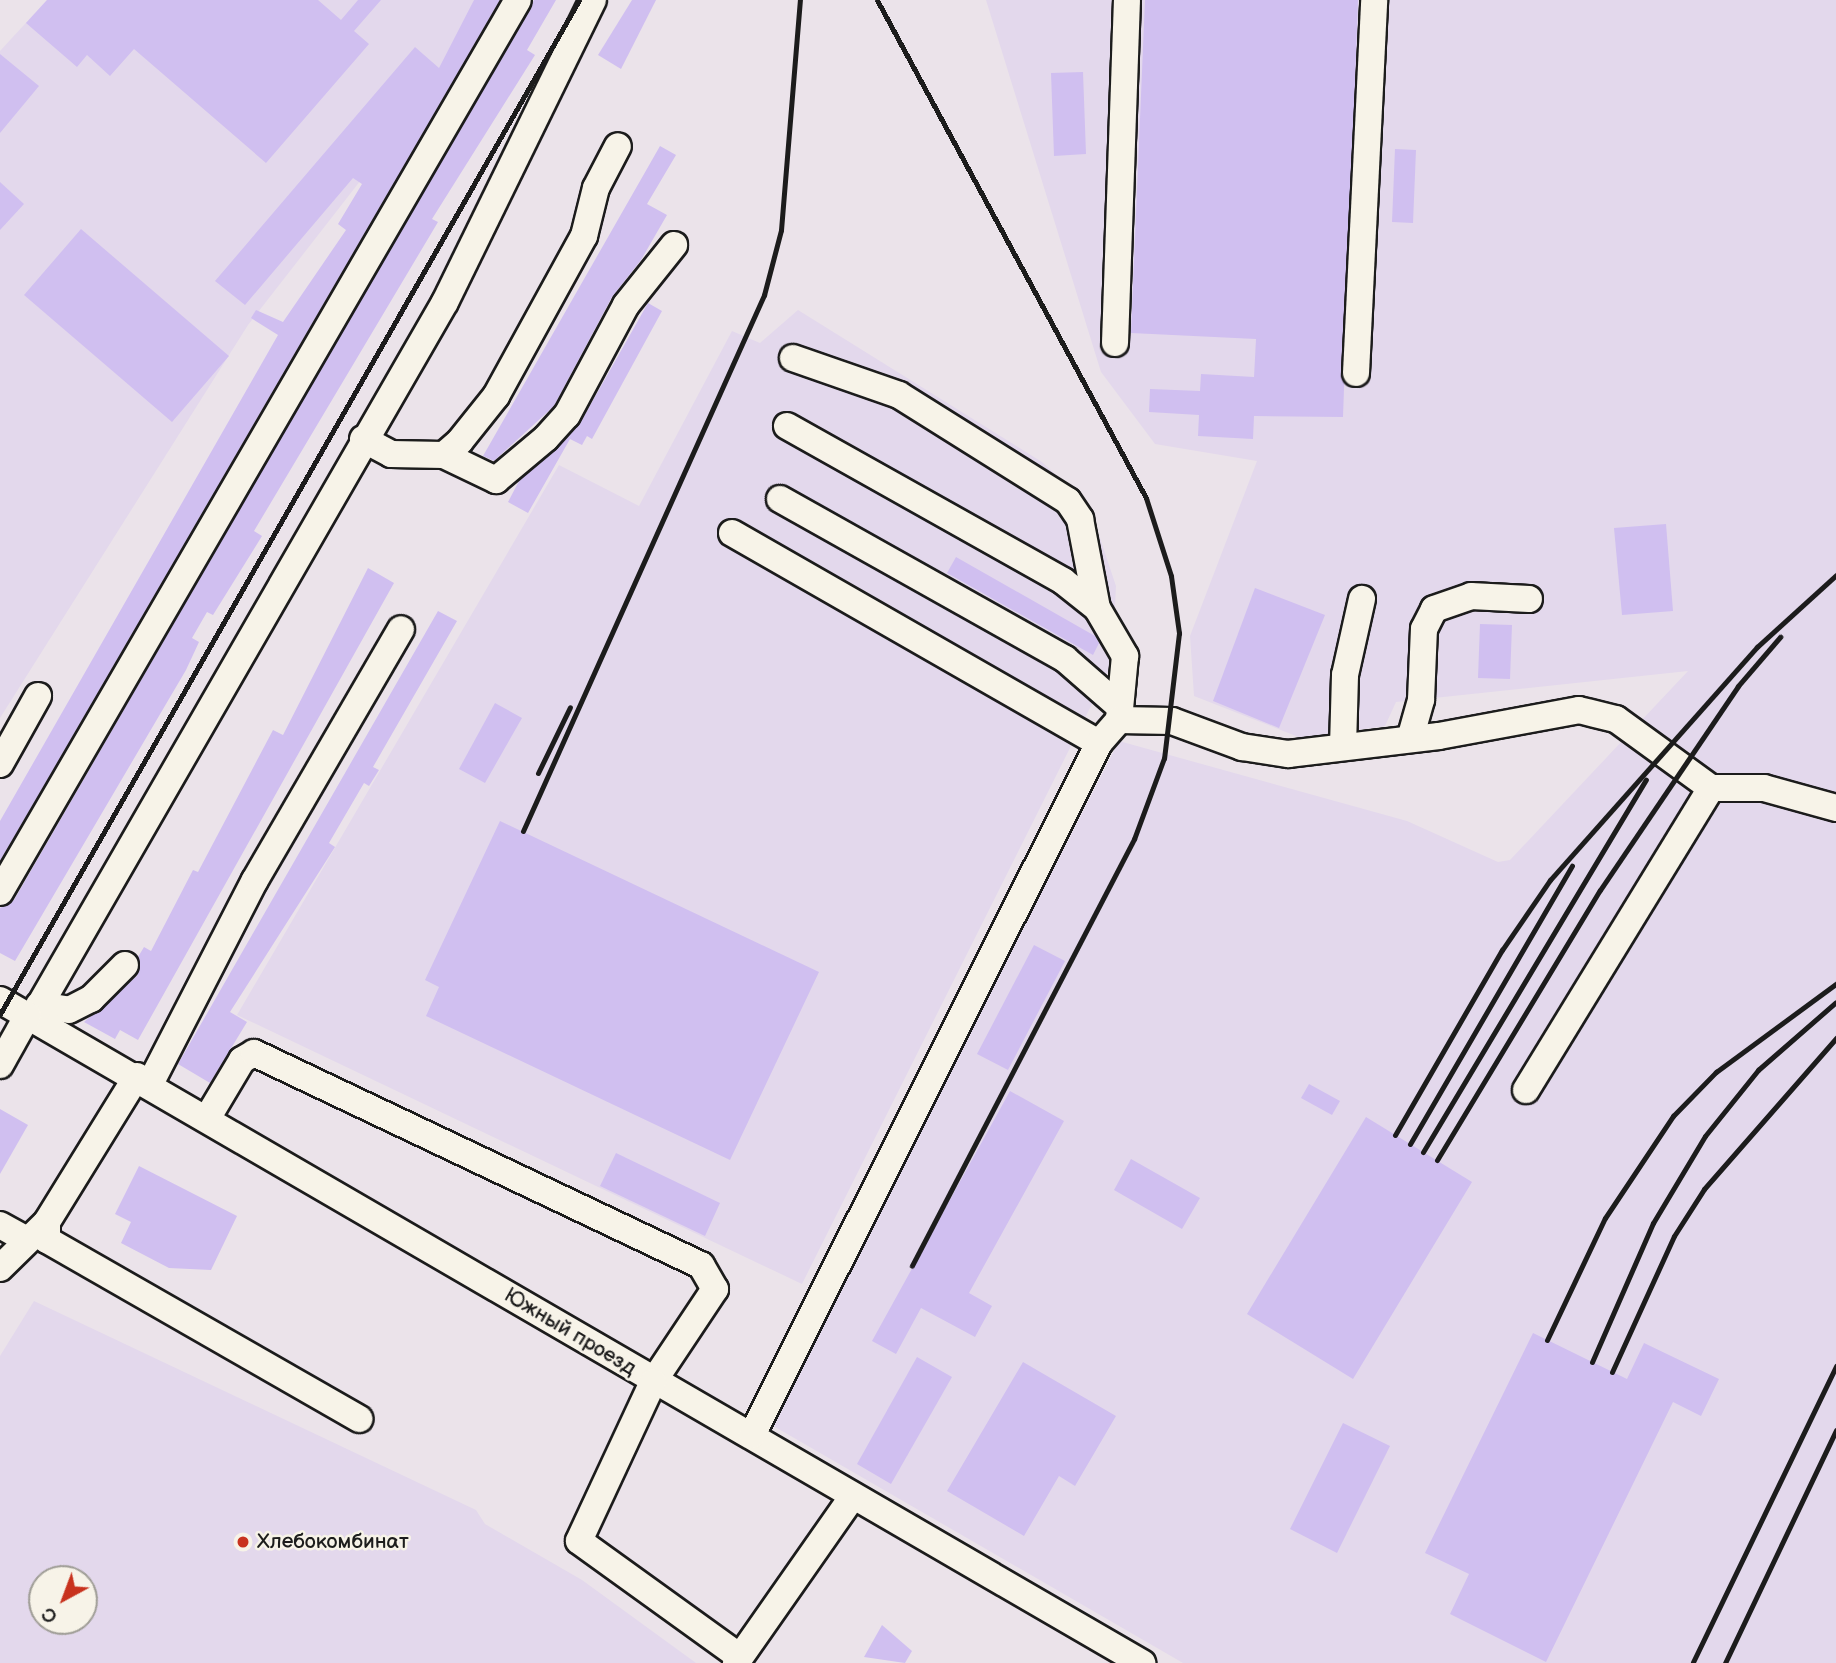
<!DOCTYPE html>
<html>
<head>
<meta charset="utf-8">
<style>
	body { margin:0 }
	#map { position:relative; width:1836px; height:1663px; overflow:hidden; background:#ebe3ea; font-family:"Balsamiq Sans",sans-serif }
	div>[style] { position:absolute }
	.built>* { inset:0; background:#e3d8ec }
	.building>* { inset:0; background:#d0bff0 }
	.roads { filter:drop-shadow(2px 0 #1c1c1c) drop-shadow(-2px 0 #1c1c1c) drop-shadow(0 2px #1c1c1c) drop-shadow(0 -2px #1c1c1c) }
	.minor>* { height:26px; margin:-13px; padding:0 13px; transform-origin:13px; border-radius:13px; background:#f7f3e8 }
	.rail>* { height:5px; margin:-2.5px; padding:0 2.5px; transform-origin:2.5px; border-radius:2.5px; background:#1c1c1c }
	.dots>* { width:19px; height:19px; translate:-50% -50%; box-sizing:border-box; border:4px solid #f7f3e8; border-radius:50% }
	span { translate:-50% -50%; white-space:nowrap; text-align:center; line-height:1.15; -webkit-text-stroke:5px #f7f3e8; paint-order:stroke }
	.street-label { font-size:21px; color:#1c1c1c }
	.poi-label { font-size:21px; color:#1c1c1c }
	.left { translate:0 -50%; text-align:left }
	.north { position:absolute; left:28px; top:1565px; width:70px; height:70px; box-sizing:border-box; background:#f7f3e8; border:2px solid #9f9d96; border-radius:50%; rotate:221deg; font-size:19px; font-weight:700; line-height:28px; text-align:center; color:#1c1c1c }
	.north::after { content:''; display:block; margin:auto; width:24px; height:32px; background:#c8321e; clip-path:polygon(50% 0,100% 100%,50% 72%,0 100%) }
</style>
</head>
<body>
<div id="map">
	<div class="built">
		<div style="clip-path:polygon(47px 0,474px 0,445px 72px,248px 325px,0 718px,0 51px)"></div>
		<div style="clip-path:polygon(986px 0,1836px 0,1836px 1663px,1183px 1663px,770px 1424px,1119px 741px,1407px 821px,1498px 862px,1510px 860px,1688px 671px,1396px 702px,1385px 726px,1301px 738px,1194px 696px,1190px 636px,1257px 461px,1155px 444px,1101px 372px)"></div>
		<div style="clip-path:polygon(798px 310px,1042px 462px,1089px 505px,1116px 586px,1112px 664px,802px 1284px,237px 1015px,559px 465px,639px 506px,732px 331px,760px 343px)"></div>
		<div style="clip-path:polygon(evenodd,34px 1301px,476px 1510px,485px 1524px,582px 1580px,696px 1663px,0 1663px,0 1356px,34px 1301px,42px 1579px,84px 1579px,84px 1621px,42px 1621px,42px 1579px)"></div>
	</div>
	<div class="building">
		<div style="clip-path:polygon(47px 0,318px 0,341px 20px,358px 0,381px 0,354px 31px,369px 44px,266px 163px,134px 49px,110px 76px,87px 55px,77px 67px,26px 23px)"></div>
		<div style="clip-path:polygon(474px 0,500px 0,0 861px,0 821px,278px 335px,251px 318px,256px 310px,283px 322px,346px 230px,338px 224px,362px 184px,353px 178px,245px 305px,215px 281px,415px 47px,439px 68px)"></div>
		<div style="clip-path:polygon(534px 0,556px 0,527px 50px,535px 55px,432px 219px,438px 222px,254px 531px,262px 536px,213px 615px,207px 612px,192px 638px,199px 642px,186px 670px,15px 961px,0 953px,0 908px,14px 900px)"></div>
		<div style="clip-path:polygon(632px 0,656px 0,621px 69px,598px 55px)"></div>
		<div style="clip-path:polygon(1145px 0,1358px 0,1343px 417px,1254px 416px,1253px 439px,1198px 436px,1199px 415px,1149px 412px,1150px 389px,1200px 391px,1201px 374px,1254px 377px,1256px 339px,1131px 333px)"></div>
		<div style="clip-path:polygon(0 54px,39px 86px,0 133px)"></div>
		<div style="clip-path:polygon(1083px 72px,1086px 154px,1054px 156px,1051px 73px)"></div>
		<div style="clip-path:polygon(660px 146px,676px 155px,647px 204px,667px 215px,641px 260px,612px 297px,554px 406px,494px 461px,483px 456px)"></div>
		<div style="clip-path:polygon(1395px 149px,1416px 150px,1413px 223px,1392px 222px)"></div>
		<div style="clip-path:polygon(0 182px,24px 204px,0 230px)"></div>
		<div style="clip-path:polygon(81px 229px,229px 356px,172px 422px,24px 295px)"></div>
		<div style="clip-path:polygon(648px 303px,662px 311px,592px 439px,587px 436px,582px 445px,570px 439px,528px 513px,508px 502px,519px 481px,579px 425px)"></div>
		<div style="clip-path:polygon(1666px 524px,1673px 611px,1622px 615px,1614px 528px)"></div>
		<div style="clip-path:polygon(956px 557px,1095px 636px,1099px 643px,1093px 655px,947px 573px)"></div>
		<div style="clip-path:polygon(368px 568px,394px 583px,138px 1040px,120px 1030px,115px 1039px,84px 1022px,137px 976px,138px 957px,144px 947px,151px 951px,193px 870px,198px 872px,273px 730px,283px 735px)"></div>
		<div style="clip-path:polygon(1255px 588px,1325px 615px,1279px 728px,1213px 701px)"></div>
		<div style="clip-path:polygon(438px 611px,457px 621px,373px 767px,379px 770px,369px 786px,364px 783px,329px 843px,335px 847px,230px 1012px,247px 1022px,210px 1083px,178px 1064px)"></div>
		<div style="clip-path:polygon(1480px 624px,1512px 625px,1510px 679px,1478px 678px)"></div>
		<div style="clip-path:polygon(495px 703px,522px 718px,485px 783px,459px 769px)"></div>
		<div style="clip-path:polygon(500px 821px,819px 972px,730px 1160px,426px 1016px,439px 987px,425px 980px)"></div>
		<div style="clip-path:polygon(1034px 945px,1065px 961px,1008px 1070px,977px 1054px)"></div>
		<div style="clip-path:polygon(1309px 1084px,1340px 1101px,1332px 1115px,1301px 1098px)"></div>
		<div style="clip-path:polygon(1010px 1091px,1064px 1121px,969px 1293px,992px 1306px,975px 1337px,921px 1308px,896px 1354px,872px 1341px)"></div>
		<div style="clip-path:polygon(0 1109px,28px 1125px,0 1174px)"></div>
		<div style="clip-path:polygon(1366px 1117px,1472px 1182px,1353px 1379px,1247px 1314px)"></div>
		<div style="clip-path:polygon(616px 1153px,720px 1203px,705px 1236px,600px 1186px)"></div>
		<div style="clip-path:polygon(1131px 1159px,1200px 1198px,1182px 1229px,1114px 1190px)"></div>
		<div style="clip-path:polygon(139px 1166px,237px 1216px,211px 1270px,169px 1268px,121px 1243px,131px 1222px,115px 1214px)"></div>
		<div style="clip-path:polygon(1533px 1333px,1627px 1379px,1644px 1343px,1719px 1379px,1701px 1416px,1673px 1402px,1546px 1662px,1450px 1614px,1469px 1574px,1425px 1553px)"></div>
		<div style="clip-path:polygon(917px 1357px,952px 1377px,891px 1484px,857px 1464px)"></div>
		<div style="clip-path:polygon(1023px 1362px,1116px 1416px,1075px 1486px,1059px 1476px,1024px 1536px,947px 1491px)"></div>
		<div style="clip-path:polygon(1343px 1423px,1390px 1446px,1337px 1553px,1290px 1529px)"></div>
		<div style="clip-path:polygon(882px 1625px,912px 1651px,905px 1663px,864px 1657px)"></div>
	</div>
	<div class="roads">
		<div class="minor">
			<div style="left:1115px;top:343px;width:343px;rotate:-88deg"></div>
			<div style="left:793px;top:358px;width:112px;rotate:19.2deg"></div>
			<div style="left:899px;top:395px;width:199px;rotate:32.1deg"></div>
			<div style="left:1068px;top:501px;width:22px;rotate:56deg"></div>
			<div style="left:1080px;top:519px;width:91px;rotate:79.2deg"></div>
			<div style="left:1356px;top:373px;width:373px;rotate:-87.2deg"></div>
			<div style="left:787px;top:426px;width:317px;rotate:29.3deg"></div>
			<div style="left:1063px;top:581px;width:43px;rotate:38.5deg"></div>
			<div style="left:1097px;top:608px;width:56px;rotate:59.7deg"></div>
			<div style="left:1125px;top:656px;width:64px;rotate:95.4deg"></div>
			<div style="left:363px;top:439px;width:32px;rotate:28deg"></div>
			<div style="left:391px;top:454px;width:53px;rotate:1.1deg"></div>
			<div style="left:444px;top:455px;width:21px;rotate:-41deg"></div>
			<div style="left:460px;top:441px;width:58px;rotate:-51.3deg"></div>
			<div style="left:496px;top:396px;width:183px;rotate:-61.2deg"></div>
			<div style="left:584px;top:236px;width:49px;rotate:-76deg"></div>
			<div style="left:596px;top:188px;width:47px;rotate:-62.4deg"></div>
			<div style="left:444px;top:455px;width:58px;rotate:25.7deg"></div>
			<div style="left:496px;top:480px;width:65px;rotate:-40deg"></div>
			<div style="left:546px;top:438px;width:31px;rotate:-48deg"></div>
			<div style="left:567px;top:415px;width:125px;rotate:-61.8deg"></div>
			<div style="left:626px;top:305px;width:77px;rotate:-51.3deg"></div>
			<div style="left:780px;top:499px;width:327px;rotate:29.3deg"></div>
			<div style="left:1065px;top:659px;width:73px;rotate:41.1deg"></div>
			<div style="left:732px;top:533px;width:423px;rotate:29.8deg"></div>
			<div style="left:1410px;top:739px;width:41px;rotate:-74.2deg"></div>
			<div style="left:1421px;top:700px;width:71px;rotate:-87.6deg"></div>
			<div style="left:1424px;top:629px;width:22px;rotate:-63deg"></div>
			<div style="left:1434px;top:609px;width:39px;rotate:-19deg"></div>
			<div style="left:1471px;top:596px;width:58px;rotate:3deg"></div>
			<div style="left:1343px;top:747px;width:72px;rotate:-88.4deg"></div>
			<div style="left:1345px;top:675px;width:78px;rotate:-77.4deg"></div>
			<div style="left:0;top:764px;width:78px;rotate:-60.8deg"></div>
			<div style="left:0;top:892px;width:1031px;rotate:-59.86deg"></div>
			<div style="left:0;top:1000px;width:1321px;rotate:30.14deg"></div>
			<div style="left:39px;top:1005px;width:30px;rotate:9deg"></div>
			<div style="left:69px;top:1010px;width:25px;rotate:-27deg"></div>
			<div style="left:91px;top:999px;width:48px;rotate:-45deg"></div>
			<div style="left:33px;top:1017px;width:825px;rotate:-60.05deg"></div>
			<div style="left:445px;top:302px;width:336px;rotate:-63.9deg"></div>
			<div style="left:0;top:1065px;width:57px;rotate:-60.8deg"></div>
			<div style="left:137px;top:1076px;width:172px;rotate:121.7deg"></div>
			<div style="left:47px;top:1222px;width:18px;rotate:90deg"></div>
			<div style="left:47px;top:1240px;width:360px;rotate:29.8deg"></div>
			<div style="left:150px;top:1084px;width:229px;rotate:-62.8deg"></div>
			<div style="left:255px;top:880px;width:290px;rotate:-59.8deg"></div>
			<div style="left:1526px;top:1090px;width:354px;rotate:-58.5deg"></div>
			<div style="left:208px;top:1117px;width:66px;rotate:-59.2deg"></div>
			<div style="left:242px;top:1060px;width:14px;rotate:-30deg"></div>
			<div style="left:254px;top:1053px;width:495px;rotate:25.4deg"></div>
			<div style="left:701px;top:1265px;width:28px;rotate:60deg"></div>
			<div style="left:715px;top:1289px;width:112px;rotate:123.7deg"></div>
			<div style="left:653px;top:1382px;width:175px;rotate:115deg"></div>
			<div style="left:579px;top:1541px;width:198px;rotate:35.8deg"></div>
			<div style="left:0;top:1225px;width:29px;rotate:29deg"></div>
			<div style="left:0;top:1268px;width:66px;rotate:-44.4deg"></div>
			<div style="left:752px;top:1435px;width:774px;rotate:-63.37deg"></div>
			<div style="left:1099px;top:743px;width:30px;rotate:-49deg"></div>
			<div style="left:1119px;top:720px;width:53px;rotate:1.1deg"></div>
			<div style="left:1172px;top:721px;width:75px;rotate:20.4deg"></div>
			<div style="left:1242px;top:747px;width:47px;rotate:8.7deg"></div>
			<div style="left:1288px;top:754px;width:152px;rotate:-6.8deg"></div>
			<div style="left:1439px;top:736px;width:142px;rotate:-10.5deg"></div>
			<div style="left:1579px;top:710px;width:38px;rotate:14deg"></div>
			<div style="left:1616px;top:719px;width:117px;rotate:36deg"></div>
			<div style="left:1711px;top:788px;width:53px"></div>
			<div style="left:1764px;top:788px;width:75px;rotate:15.5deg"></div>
			<div style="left:736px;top:1663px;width:204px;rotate:-55deg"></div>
		</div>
	</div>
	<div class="rail">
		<div style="left:877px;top:0;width:566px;rotate:61.62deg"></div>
		<div style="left:1146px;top:498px;width:82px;rotate:72.2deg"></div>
		<div style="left:1171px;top:576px;width:58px;rotate:82deg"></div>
		<div style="left:1179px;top:633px;width:126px;rotate:96.8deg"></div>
		<div style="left:1164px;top:758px;width:86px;rotate:110.3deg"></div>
		<div style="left:1134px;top:839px;width:481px;rotate:117.5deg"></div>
		<div style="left:538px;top:773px;width:73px;rotate:-64.1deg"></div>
		<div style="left:523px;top:831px;width:588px;rotate:-65.79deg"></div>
		<div style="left:764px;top:295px;width:67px;rotate:-75.3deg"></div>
		<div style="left:781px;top:230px;width:231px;rotate:-85.3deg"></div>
		<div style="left:0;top:1014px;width:1168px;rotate:-60.27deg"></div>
		<div style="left:1395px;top:1135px;width:214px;rotate:-60deg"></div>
		<div style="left:1502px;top:950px;width:85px;rotate:-55.6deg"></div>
		<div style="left:1550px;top:880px;width:312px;rotate:-48.4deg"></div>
		<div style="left:1757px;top:647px;width:107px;rotate:-42.3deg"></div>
		<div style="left:1410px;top:1144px;width:322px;rotate:-59.8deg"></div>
		<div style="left:1423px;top:1152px;width:434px;rotate:-59.1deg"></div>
		<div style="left:1437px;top:1160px;width:315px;rotate:-58.9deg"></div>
		<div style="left:1600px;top:890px;width:246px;rotate:-55.9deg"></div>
		<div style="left:1738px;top:686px;width:65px;rotate:-49.4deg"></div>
		<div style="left:1547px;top:1340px;width:135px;rotate:-64.6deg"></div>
		<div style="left:1605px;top:1218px;width:123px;rotate:-56.3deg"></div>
		<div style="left:1673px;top:1116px;width:62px;rotate:-45.7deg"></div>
		<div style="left:1716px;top:1072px;width:149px;rotate:-36.3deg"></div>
		<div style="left:1592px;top:1362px;width:152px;rotate:-66.3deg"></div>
		<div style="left:1653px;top:1223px;width:101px;rotate:-59.1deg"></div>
		<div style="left:1705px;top:1136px;width:85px;rotate:-51.2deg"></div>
		<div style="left:1758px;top:1070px;width:103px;rotate:-41.1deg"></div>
		<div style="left:1612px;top:1372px;width:149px;rotate:-65.5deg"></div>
		<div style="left:1674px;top:1236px;width:56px;rotate:-57.4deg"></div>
		<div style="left:1704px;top:1189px;width:201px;rotate:-48.8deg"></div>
		<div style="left:1693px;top:1662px;width:329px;rotate:-64.2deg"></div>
		<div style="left:1725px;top:1663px;width:258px;rotate:-64.5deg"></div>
	</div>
	<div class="dots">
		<div style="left:243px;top:1542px;background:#c8321e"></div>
	</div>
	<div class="street-label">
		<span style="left:570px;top:1332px;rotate:31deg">Южный проезд</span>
	</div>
	<div class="poi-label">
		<span class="left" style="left:257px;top:1542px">Хлебокомбинат</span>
	</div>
	<div class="north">С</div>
</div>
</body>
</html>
